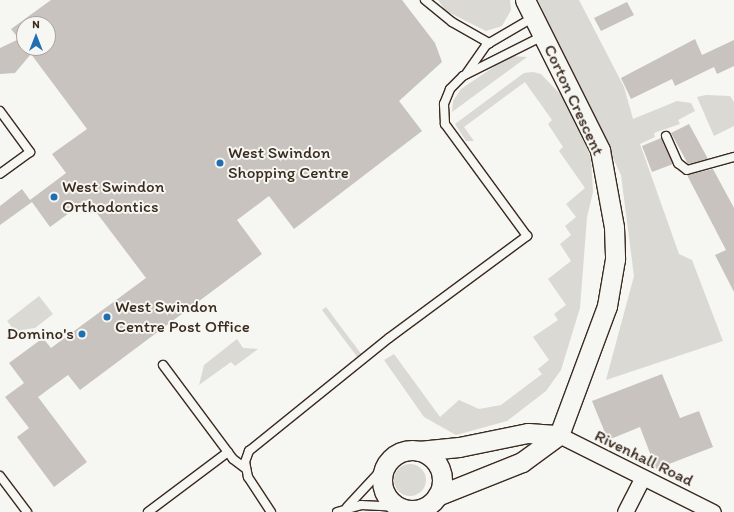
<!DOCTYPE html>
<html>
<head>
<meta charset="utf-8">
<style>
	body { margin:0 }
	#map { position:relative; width:734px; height:512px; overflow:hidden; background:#f6f6f2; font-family:Itim,sans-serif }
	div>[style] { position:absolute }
	.green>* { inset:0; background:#dad9d3 }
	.round { border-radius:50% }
	.building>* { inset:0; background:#c8c3be }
	.roads { filter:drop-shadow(1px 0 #3b2a1e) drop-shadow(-1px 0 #3b2a1e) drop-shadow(0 1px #3b2a1e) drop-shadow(0 -1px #3b2a1e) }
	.service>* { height:8px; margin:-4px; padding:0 4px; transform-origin:4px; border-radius:4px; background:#f6f6f2 }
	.minor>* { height:15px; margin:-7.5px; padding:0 7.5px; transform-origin:7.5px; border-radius:7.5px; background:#f6f6f2 }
	.tertiary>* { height:19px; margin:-9.5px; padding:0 9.5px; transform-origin:9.5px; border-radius:9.5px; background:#f6f6f2 }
	.tertiary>.ring { margin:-9.5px; padding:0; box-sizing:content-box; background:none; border:19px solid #f6f6f2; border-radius:50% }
	.dots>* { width:11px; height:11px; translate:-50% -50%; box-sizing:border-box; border:2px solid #f6f6f2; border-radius:50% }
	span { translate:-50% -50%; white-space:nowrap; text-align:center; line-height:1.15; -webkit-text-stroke:4px #f6f6f2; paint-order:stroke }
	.street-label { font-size:17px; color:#3b2a1e }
	.poi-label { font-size:17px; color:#3b2a1e }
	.left { translate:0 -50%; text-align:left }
	.right { translate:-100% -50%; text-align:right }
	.north { position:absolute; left:16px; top:16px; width:40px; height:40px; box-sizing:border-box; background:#f6f6f2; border:1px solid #aba49d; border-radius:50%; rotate:0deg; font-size:11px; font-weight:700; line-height:16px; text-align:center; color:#3b2a1e }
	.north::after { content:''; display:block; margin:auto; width:14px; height:18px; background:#1f6fb2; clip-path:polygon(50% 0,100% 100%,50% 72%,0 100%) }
</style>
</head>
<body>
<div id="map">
	<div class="green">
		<div style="clip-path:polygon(438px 0,510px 0,511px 10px,502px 26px,486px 31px,446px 11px)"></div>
		<div style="clip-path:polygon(538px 0,579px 0,624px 87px,633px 119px,677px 101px,691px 103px,695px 111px,678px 120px,680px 124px,654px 133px,655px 137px,640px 144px,679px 254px,692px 260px,723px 341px,606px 380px,634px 276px,621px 175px)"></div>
		<div style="clip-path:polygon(510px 56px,527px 57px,452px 112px,453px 101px,461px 89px)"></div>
		<div style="clip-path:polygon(533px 72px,541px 74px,560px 94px,573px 114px,591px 158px,593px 192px,587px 217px,580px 308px,561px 370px,546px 391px,507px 421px,456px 435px,424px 417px,384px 360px,394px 354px,440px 417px,459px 400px,479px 409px,501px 405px,542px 374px,538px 369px,549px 360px,533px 337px,558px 320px,554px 314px,566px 305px,548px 279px,571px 261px,560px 244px,571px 235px,565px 226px,576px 217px,566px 204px,585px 188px,559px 151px,563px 147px,548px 124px,552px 120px,525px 82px,464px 127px,474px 141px,466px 141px,455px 124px,524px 73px)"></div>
		<div style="clip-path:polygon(706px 95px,730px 96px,734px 102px,734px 126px,714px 136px,697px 97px)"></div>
		<div style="clip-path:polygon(39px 296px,53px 314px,35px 328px,15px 331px,7px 321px)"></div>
		<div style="clip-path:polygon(326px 307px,362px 355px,358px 358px,322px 310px)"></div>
		<div style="clip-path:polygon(237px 339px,243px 348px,258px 349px,235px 366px,231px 362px,199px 385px,204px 365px)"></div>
		<div class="round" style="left:394px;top:464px;width:32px;height:32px"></div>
	</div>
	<div class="building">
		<div style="clip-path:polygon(evenodd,51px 0,402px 0,435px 43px,442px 62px,399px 101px,422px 131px,294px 229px,269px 196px,237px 220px,262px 254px,80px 390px,68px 375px,38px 397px,87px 462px,54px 487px,17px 437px,29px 428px,5px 397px,24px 383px,9px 363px,43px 338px,51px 348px,146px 278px,87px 200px,50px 227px,32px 202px,0 225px,0 206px,22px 189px,30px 200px,66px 173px,52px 154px,87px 129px,31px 54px,15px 73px,0 74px,0 48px,19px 39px,11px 29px,51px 0,24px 24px,48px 24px,48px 48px,24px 48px,24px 24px)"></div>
		<div style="clip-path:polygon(627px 2px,634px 15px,601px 31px,594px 18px)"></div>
		<div style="clip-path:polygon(695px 39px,702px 55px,734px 40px,734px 66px,717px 74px,714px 67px,675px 86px,672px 79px,631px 99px,621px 78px)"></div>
		<div style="clip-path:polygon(689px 124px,708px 159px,688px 164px,671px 133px)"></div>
		<div style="clip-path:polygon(661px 138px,673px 164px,652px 172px,642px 146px)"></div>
		<div style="clip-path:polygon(713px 169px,734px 208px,734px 292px,715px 255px,726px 250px,687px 175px)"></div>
		<div style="clip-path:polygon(662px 374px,680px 418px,699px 411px,713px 447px,656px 469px,640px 427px,608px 440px,592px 401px)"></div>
	</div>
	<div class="roads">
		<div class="service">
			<div style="left:425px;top:0;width:35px;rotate:39deg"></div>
			<div style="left:452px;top:22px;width:43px;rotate:29.6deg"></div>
			<div style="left:466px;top:74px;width:35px;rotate:-55deg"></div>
			<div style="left:486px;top:45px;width:56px;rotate:-30.3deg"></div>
			<div style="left:0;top:111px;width:51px;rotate:53.8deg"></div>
			<div style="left:30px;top:152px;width:37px;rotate:144deg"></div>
			<div style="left:666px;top:136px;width:30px;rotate:66deg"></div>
			<div style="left:678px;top:163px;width:11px;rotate:38deg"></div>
			<div style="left:687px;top:170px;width:49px;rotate:-15.5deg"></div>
			<div style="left:163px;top:365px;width:117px;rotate:53.3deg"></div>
			<div style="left:233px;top:459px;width:15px;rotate:37deg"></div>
			<div style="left:0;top:476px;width:45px;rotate:53.1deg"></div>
			<div style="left:347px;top:507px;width:56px;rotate:-47.2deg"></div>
			<div style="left:148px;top:512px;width:100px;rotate:-36.9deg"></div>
			<div style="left:271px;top:512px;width:42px;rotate:-123.3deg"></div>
			<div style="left:248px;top:477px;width:15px;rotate:-101deg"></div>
			<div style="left:245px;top:462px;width:12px;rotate:-70deg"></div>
			<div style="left:249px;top:451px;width:180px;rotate:-38.9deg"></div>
			<div style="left:389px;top:338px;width:172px;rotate:-36.5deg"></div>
			<div style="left:527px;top:236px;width:139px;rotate:-126.2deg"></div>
			<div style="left:445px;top:124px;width:20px;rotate:-93deg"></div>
			<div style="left:444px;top:104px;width:16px;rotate:-68deg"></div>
			<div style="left:450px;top:89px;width:18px;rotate:-45deg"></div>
			<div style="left:463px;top:76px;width:89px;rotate:-26.6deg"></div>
			<div style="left:337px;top:512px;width:25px;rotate:-16deg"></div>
			<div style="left:361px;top:505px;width:39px;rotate:3deg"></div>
		</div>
		<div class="minor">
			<div style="left:559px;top:435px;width:172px;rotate:26.6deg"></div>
			<div style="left:625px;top:512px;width:37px;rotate:-63deg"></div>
		</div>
		<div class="tertiary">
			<div style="left:525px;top:0;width:168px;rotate:63.4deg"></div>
			<div style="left:600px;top:150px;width:78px;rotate:79.7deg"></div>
			<div style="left:614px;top:227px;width:32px;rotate:88deg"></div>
			<div style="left:615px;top:259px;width:48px;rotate:99.7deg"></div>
			<div style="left:607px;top:306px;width:138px;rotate:110.4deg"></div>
			<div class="ring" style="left:382px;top:450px;width:41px;height:41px"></div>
			<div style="left:419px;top:451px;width:40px;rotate:-5.7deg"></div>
			<div style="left:459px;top:447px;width:70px;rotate:-11.5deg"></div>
			<div style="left:528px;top:433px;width:31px;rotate:4deg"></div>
			<div style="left:437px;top:496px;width:92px;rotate:-21.8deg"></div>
			<div style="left:522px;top:462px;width:46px;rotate:-36.1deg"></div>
		</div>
	</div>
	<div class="dots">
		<div style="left:220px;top:163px;background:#1f6fb2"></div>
		<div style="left:54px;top:197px;background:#1f6fb2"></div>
		<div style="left:107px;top:317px;background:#1f6fb2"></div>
		<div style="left:82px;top:334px;background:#1f6fb2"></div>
	</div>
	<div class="street-label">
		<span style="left:574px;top:100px;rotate:65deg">Corton Crescent</span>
		<span style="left:644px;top:458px;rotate:26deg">Rivenhall Road</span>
	</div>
	<div class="poi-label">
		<span class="left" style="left:228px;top:163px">West Swindon<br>Shopping Centre</span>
		<span class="left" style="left:62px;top:197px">West Swindon<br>Orthodontics</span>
		<span class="left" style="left:115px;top:317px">West Swindon<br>Centre Post Office</span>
		<span class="right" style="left:74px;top:334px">Domino's</span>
	</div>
	<div class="north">N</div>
</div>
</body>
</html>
